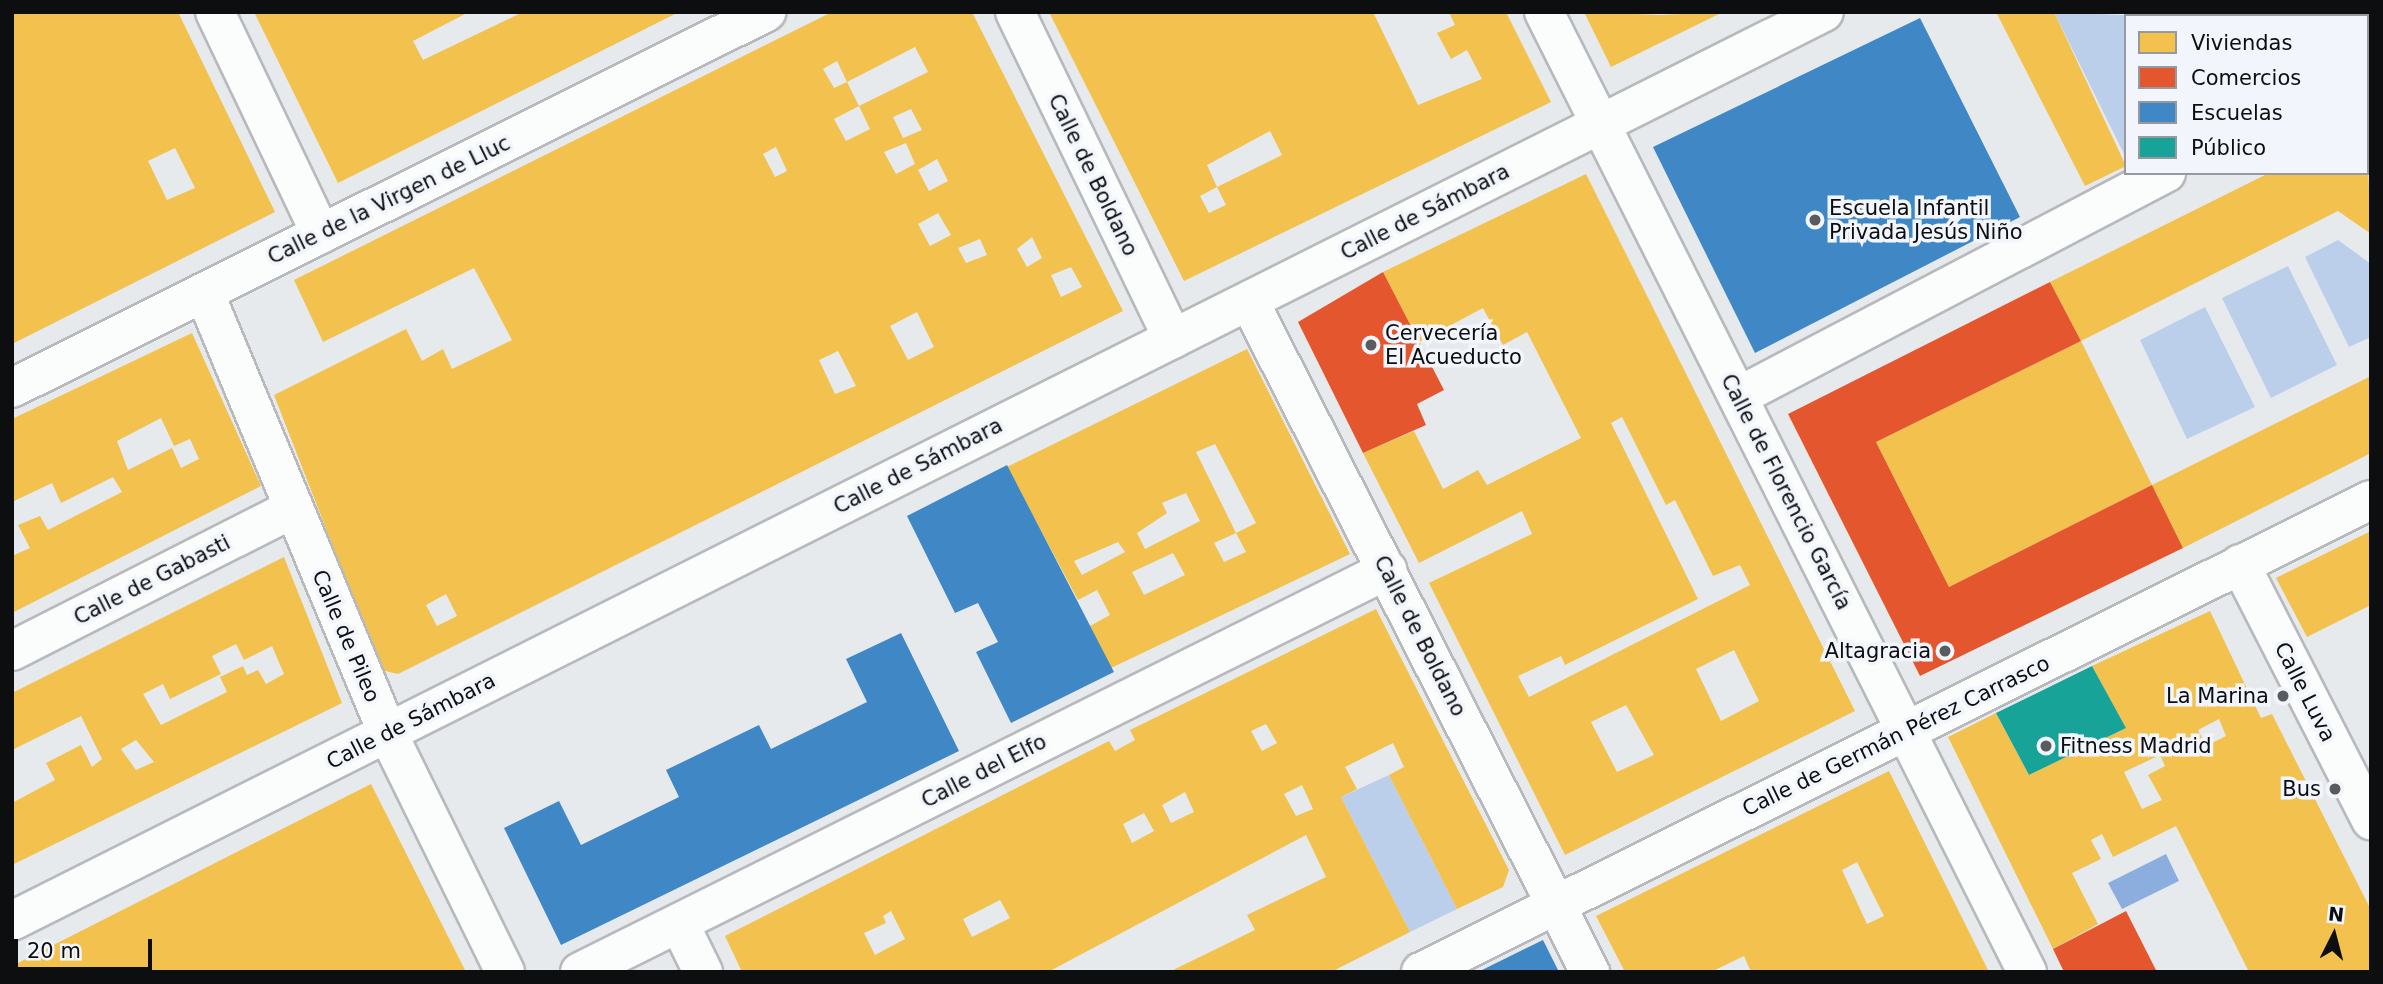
<!DOCTYPE html>
<html>
<head>
<meta charset="utf-8">
<style>
	body { margin:0 }
	#map { position:relative; width:2383px; height:984px; overflow:hidden; background:#e7eaed; font-family:"DejaVu Sans",sans-serif }
	div>[style] { position:absolute }
	.green>* { inset:0; background:#bbcfea }
	.water>* { inset:0; background:#8baedf }
	.homes>* { inset:0; background:#f2c14e }
	.shops>* { inset:0; background:#e4572e }
	.schools>* { inset:0; background:#3f88c5 }
	.public>* { inset:0; background:#17a398 }
	.roads { filter:drop-shadow(2px 0 #b7b9bc) drop-shadow(-2px 0 #b7b9bc) drop-shadow(0 2px #b7b9bc) drop-shadow(0 -2px #b7b9bc) }
	.minor>* { height:38px; margin:-19px; padding:0 19px; transform-origin:19px; border-radius:19px; background:#fbfcfc }
	.dots>* { width:19px; height:19px; translate:-50% -50%; box-sizing:border-box; border:4px solid #f2f6fc; border-radius:50% }
	span { translate:-50% -50%; white-space:nowrap; text-align:center; line-height:1.15; -webkit-text-stroke:7px #f2f6fc; paint-order:stroke }
	.street-label { font-size:21px; color:#0c0e0f }
	.poi-label { font-size:21px; color:#0c0e0f }
	.left { translate:0 -50%; text-align:left }
	.right { translate:-100% -50%; text-align:right }
	.frame { position:absolute; inset:0; border:14px solid #0c0e0f; pointer-events:none }
	.legend { position:absolute; left:2124px; top:14px; width:245px; height:161px; box-sizing:border-box; background:#f2f6fc; border:2px solid #96999d; margin:0; padding:9px 12px; list-style:none; font-size:21px; color:#0c0e0f }
	.legend li { display:flex; align-items:center; gap:14px; height:35px }
	.legend b { width:35px; border:2px solid #96999d }
	.north { position:absolute; left:2299px; top:900px; width:70px; height:70px; -webkit-text-stroke:5px #f2f6fc; paint-order:stroke; rotate:6deg; font-size:19px; font-weight:700; line-height:28px; text-align:center; color:#0c0e0f }
	.north::after { content:''; display:block; margin:auto; width:24px; height:32px; background:#0c0e0f; clip-path:polygon(50% 0,100% 100%,50% 72%,0 100%) }
	.scale { position:absolute; left:14px; top:939px; width:138px; height:32px; box-sizing:border-box; border:4px solid #0c0e0f; border-top:0; padding-left:9px; font-size:21px; line-height:24px; white-space:nowrap; color:#0c0e0f; -webkit-text-stroke:5px #f2f6fc; paint-order:stroke }
</style>
</head>
<body>
<div id="map">
	<div class="green">
		<div style="clip-path:polygon(2054px 12px,2143px 16px,2126px 16px,2126px 158px)"></div>
		<div style="clip-path:polygon(2338px 240px,2371px 264px,2371px 337px,2349px 347px,2305px 257px)"></div>
		<div style="clip-path:polygon(2288px 266px,2337px 365px,2271px 398px,2222px 298px)"></div>
		<div style="clip-path:polygon(2205px 307px,2255px 407px,2187px 439px,2140px 340px)"></div>
		<div style="clip-path:polygon(1389px 775px,1457px 909px,1410px 932px,1341px 797px)"></div>
	</div>
	<div class="water">
		<div style="clip-path:polygon(2166px 854px,2179px 881px,2122px 909px,2108px 883px)"></div>
	</div>
	<div class="homes">
		<div style="clip-path:polygon(evenodd,12px 12px,178px 12px,275px 212px,12px 344px,12px 12px,175px 148px,195px 188px,167px 200px,148px 161px,175px 148px)"></div>
		<div style="clip-path:polygon(254px 12px,469px 12px,413px 41px,423px 60px,523px 12px,679px 12px,338px 183px)"></div>
		<div style="clip-path:polygon(evenodd,832px 12px,972px 12px,1123px 311px,398px 674px,381px 670px,274px 395px,406px 329px,422px 361px,443px 349px,452px 369px,512px 340px,474px 268px,323px 342px,294px 280px,832px 12px,915px 47px,928px 72px,859px 106px,870px 129px,846px 141px,834px 119px,859px 106px,847px 82px,915px 47px,832px 12px,837px 61px,847px 82px,834px 88px,823px 69px,837px 61px,832px 12px,911px 109px,922px 130px,903px 138px,893px 117px,911px 109px,832px 12px,906px 143px,915px 164px,896px 174px,884px 152px,906px 143px,832px 12px,776px 147px,787px 171px,775px 177px,763px 154px,776px 147px,832px 12px,937px 159px,948px 181px,929px 191px,918px 170px,937px 159px,832px 12px,938px 213px,951px 235px,930px 246px,918px 224px,938px 213px,832px 12px,1032px 237px,1042px 258px,1027px 267px,1017px 249px,1032px 237px,832px 12px,980px 239px,987px 255px,966px 263px,958px 248px,980px 239px,832px 12px,1071px 267px,1082px 287px,1061px 297px,1051px 275px,1071px 267px,832px 12px,917px 312px,934px 347px,908px 360px,890px 326px,917px 312px,832px 12px,838px 351px,856px 386px,835px 394px,819px 360px,838px 351px,832px 12px,446px 594px,457px 616px,437px 626px,426px 605px,446px 594px)"></div>
		<div style="clip-path:polygon(evenodd,1049px 12px,1373px 12px,1418px 105px,1482px 79px,1467px 50px,1451px 59px,1437px 33px,1455px 25px,1449px 12px,1506px 12px,1551px 102px,1184px 281px,1049px 12px,1270px 131px,1282px 155px,1217px 187px,1207px 165px,1270px 131px,1049px 12px,1217px 187px,1226px 205px,1209px 213px,1200px 196px,1217px 187px)"></div>
		<div style="clip-path:polygon(1584px 12px,1661px 15px,1723px 12px,1611px 67px)"></div>
		<div style="clip-path:polygon(1996px 12px,2054px 12px,2126px 166px,2085px 186px)"></div>
		<div style="clip-path:polygon(2367px 145px,2371px 234px,2338px 211px,2081px 341px,2152px 485px,1949px 587px,1876px 442px,2081px 341px,2050px 282px,2269px 173px,2367px 173px)"></div>
		<div style="clip-path:polygon(evenodd,1586px 174px,1855px 711px,1565px 855px,1429px 583px,1532px 534px,1522px 511px,1419px 563px,1363px 453px,1414px 431px,1443px 489px,1478px 470px,1487px 485px,1581px 438px,1527px 332px,1503px 345px,1483px 308px,1419px 342px,1383px 272px,1586px 174px,1622px 417px,1666px 505px,1675px 500px,1713px 576px,1740px 565px,1750px 585px,1529px 697px,1518px 676px,1561px 656px,1565px 665px,1698px 599px,1611px 423px,1622px 417px,1586px 174px,1734px 650px,1759px 701px,1721px 721px,1696px 669px,1734px 650px,1586px 174px,1626px 705px,1654px 755px,1617px 772px,1591px 722px,1626px 705px)"></div>
		<div style="clip-path:polygon(evenodd,192px 333px,261px 486px,12px 613px,12px 556px,30px 548px,18px 525px,40px 516px,48px 530px,122px 492px,113px 477px,61px 503px,52px 483px,12px 502px,12px 419px,192px 333px,161px 418px,174px 446px,190px 439px,199px 459px,181px 468px,172px 448px,128px 470px,117px 441px,161px 418px)"></div>
		<div style="clip-path:polygon(evenodd,1247px 349px,1350px 554px,1111px 668px,1090px 626px,1110px 615px,1097px 590px,1078px 600px,1007px 467px,1247px 349px,1215px 444px,1256px 523px,1236px 533px,1246px 552px,1224px 562px,1214px 543px,1236px 533px,1196px 452px,1215px 444px,1247px 349px,1186px 493px,1200px 521px,1145px 549px,1137px 533px,1167px 513px,1162px 503px,1186px 493px,1247px 349px,1118px 542px,1125px 552px,1082px 575px,1074px 561px,1118px 542px,1247px 349px,1173px 553px,1185px 575px,1144px 595px,1132px 572px,1173px 553px)"></div>
		<div style="clip-path:polygon(2371px 376px,2371px 453px,2183px 548px,2152px 485px)"></div>
		<div style="clip-path:polygon(2371px 531px,2371px 605px,2307px 637px,2276px 578px)"></div>
		<div style="clip-path:polygon(evenodd,284px 557px,342px 703px,12px 865px,12px 803px,55px 780px,46px 763px,81px 745px,92px 767px,102px 759px,81px 716px,12px 750px,12px 693px,284px 557px,236px 644px,244px 660px,272px 646px,284px 674px,266px 684px,258px 670px,247px 675px,243px 666px,220px 677px,227px 692px,161px 725px,143px 694px,163px 684px,170px 699px,221px 674px,212px 656px,236px 644px,284px 557px,136px 740px,154px 762px,136px 770px,121px 749px,136px 740px)"></div>
		<div style="clip-path:polygon(evenodd,1376px 609px,1509px 870px,1503px 887px,1457px 909px,1389px 775px,1404px 767px,1393px 743px,1345px 767px,1357px 789px,1341px 797px,1410px 932px,1331px 972px,1169px 972px,1255px 930px,1247px 915px,1326px 877px,1306px 835px,1048px 972px,742px 972px,725px 936px,1109px 741px,1115px 751px,1135px 740px,1130px 730px,1376px 609px,1266px 724px,1277px 743px,1262px 751px,1251px 731px,1266px 724px,1376px 609px,1302px 785px,1313px 809px,1296px 816px,1284px 794px,1302px 785px,1376px 609px,1185px 792px,1194px 812px,1171px 823px,1162px 805px,1185px 792px,1376px 609px,1144px 813px,1154px 831px,1132px 843px,1123px 824px,1144px 813px,1376px 609px,1000px 900px,1010px 918px,972px 937px,963px 919px,1000px 900px,1376px 609px,891px 911px,905px 939px,875px 955px,864px 933px,886px 923px,883px 916px,891px 911px)"></div>
		<div style="clip-path:polygon(evenodd,2210px 611px,2261px 718px,2272px 714px,2371px 910px,2371px 972px,2249px 972px,2176px 826px,2113px 857px,2102px 834px,2091px 840px,2101px 859px,2072px 873px,2098px 924px,2053px 949px,1948px 737px,1996px 713px,2029px 775px,2035px 772px,2126px 728px,2092px 666px,2210px 611px,2219px 719px,2226px 736px,2206px 746px,2198px 730px,2219px 719px,2210px 611px,2160px 755px,2165px 766px,2148px 775px,2162px 800px,2142px 809px,2124px 772px,2160px 755px)"></div>
		<div style="clip-path:polygon(evenodd,1889px 771px,1989px 972px,1751px 972px,1744px 956px,1711px 972px,1625px 972px,1596px 916px,1889px 771px,1857px 862px,1884px 916px,1867px 924px,1842px 870px,1857px 862px)"></div>
		<div style="clip-path:polygon(371px 784px,466px 972px,12px 972px,12px 966px)"></div>
	</div>
	<div class="shops">
		<div style="clip-path:polygon(1383px 272px,1444px 390px,1417px 404px,1426px 425px,1363px 453px,1298px 322px)"></div>
		<div style="clip-path:polygon(2050px 282px,2081px 341px,1876px 442px,1949px 587px,2152px 485px,2183px 548px,1920px 676px,1788px 414px)"></div>
		<div style="clip-path:polygon(2126px 911px,2157px 972px,2064px 972px,2053px 949px)"></div>
	</div>
	<div class="schools">
		<div style="clip-path:polygon(1920px 18px,2020px 217px,1755px 353px,1653px 147px)"></div>
		<div style="clip-path:polygon(1007px 465px,1114px 672px,1011px 723px,976px 652px,998px 642px,978px 603px,955px 613px,907px 516px)"></div>
		<div style="clip-path:polygon(901px 633px,959px 751px,561px 945px,504px 828px,559px 801px,581px 845px,679px 797px,666px 770px,759px 725px,771px 749px,867px 702px,846px 659px)"></div>
		<div style="clip-path:polygon(1543px 940px,1559px 972px,1478px 972px)"></div>
	</div>
	<div class="public">
		<div style="clip-path:polygon(2092px 666px,2126px 728px,2029px 775px,1996px 713px)"></div>
	</div>
	<div class="roads">
		<div class="minor">
			<div style="left:215px;top:12px;width:246px;rotate:64.5deg"></div>
			<div style="left:1015px;top:12px;width:363px;rotate:64.2deg"></div>
			<div style="left:1544px;top:12px;width:1075px;rotate:63.29deg"></div>
			<div style="left:2251px;top:12px;width:6px;rotate:39deg"></div>
			<div style="left:2367px;top:18px;width:4px;rotate:-27deg"></div>
			<div style="left:2367px;top:99px;width:4px;rotate:27deg"></div>
			<div style="left:204px;top:292px;width:477px;rotate:67.4deg"></div>
			<div style="left:387px;top:732px;width:267px;rotate:63.8deg"></div>
			<div style="left:1249px;top:301px;width:753px;rotate:63.06deg"></div>
			<div style="left:12px;top:388px;width:843px;rotate:-26.5deg"></div>
			<div style="left:1739px;top:396px;width:482px;rotate:-27.6deg"></div>
			<div style="left:2240px;top:564px;width:288px;rotate:62.9deg"></div>
			<div style="left:12px;top:651px;width:314px;rotate:-26.9deg"></div>
			<div style="left:12px;top:921px;width:2027px;rotate:-26.64deg"></div>
			<div style="left:679px;top:923px;width:55px;rotate:63.9deg"></div>
			<div style="left:580px;top:972px;width:902px;rotate:-26.48deg"></div>
			<div style="left:1421px;top:972px;width:1061px;rotate:-26.42deg"></div>
		</div>
	</div>
	<div class="dots">
		<div style="left:1815px;top:220px;background:#595b5d"></div>
		<div style="left:1371px;top:345px;background:#595b5d"></div>
		<div style="left:1945px;top:651px;background:#595b5d"></div>
		<div style="left:2283px;top:696px;background:#595b5d"></div>
		<div style="left:2046px;top:746px;background:#595b5d"></div>
		<div style="left:2335px;top:789px;background:#595b5d"></div>
	</div>
	<div class="street-label">
		<span style="left:1093px;top:175px;rotate:64deg">Calle de Boldano</span>
		<span style="left:389px;top:200px;rotate:-26deg">Calle de la Virgen de Lluc</span>
		<span style="left:1425px;top:212px;rotate:-27deg">Calle de Sámbara</span>
		<span style="left:918px;top:466px;rotate:-27deg">Calle de Sámbara</span>
		<span style="left:1786px;top:492px;rotate:63deg">Calle de Florencio García</span>
		<span style="left:152px;top:580px;rotate:-27deg">Calle de Gabasti</span>
		<span style="left:346px;top:636px;rotate:67deg">Calle de Pileo</span>
		<span style="left:1420px;top:636px;rotate:63deg">Calle de Boldano</span>
		<span style="left:2305px;top:692px;rotate:63deg">Calle Luva</span>
		<span style="left:411px;top:721px;rotate:-27deg">Calle de Sámbara</span>
		<span style="left:1896px;top:736px;rotate:-26deg">Calle de Germán Pérez Carrasco</span>
		<span style="left:984px;top:771px;rotate:-27deg">Calle del Elfo</span>
	</div>
	<div class="poi-label">
		<span class="left" style="left:1829px;top:220px">Escuela Infantil<br>Privada Jesús Niño</span>
		<span class="left" style="left:1385px;top:345px">Cervecería<br>El Acueducto</span>
		<span class="right" style="left:1931px;top:651px">Altagracia</span>
		<span class="right" style="left:2269px;top:696px">La Marina</span>
		<span class="left" style="left:2060px;top:746px">Fitness Madrid</span>
		<span class="right" style="left:2321px;top:789px">Bus</span>
	</div>
	<div class="frame"></div>
	<ul class="legend">
	<li><b style="height:19px;background:#f2c14e"></b>Viviendas</li>
	<li><b style="height:19px;background:#e4572e"></b>Comercios</li>
	<li><b style="height:19px;background:#3f88c5"></b>Escuelas</li>
	<li><b style="height:19px;background:#17a398"></b>Público</li>
	</ul>
	<div class="north">N</div>
	<div class="scale">20 m</div>
</div>
</body>
</html>
